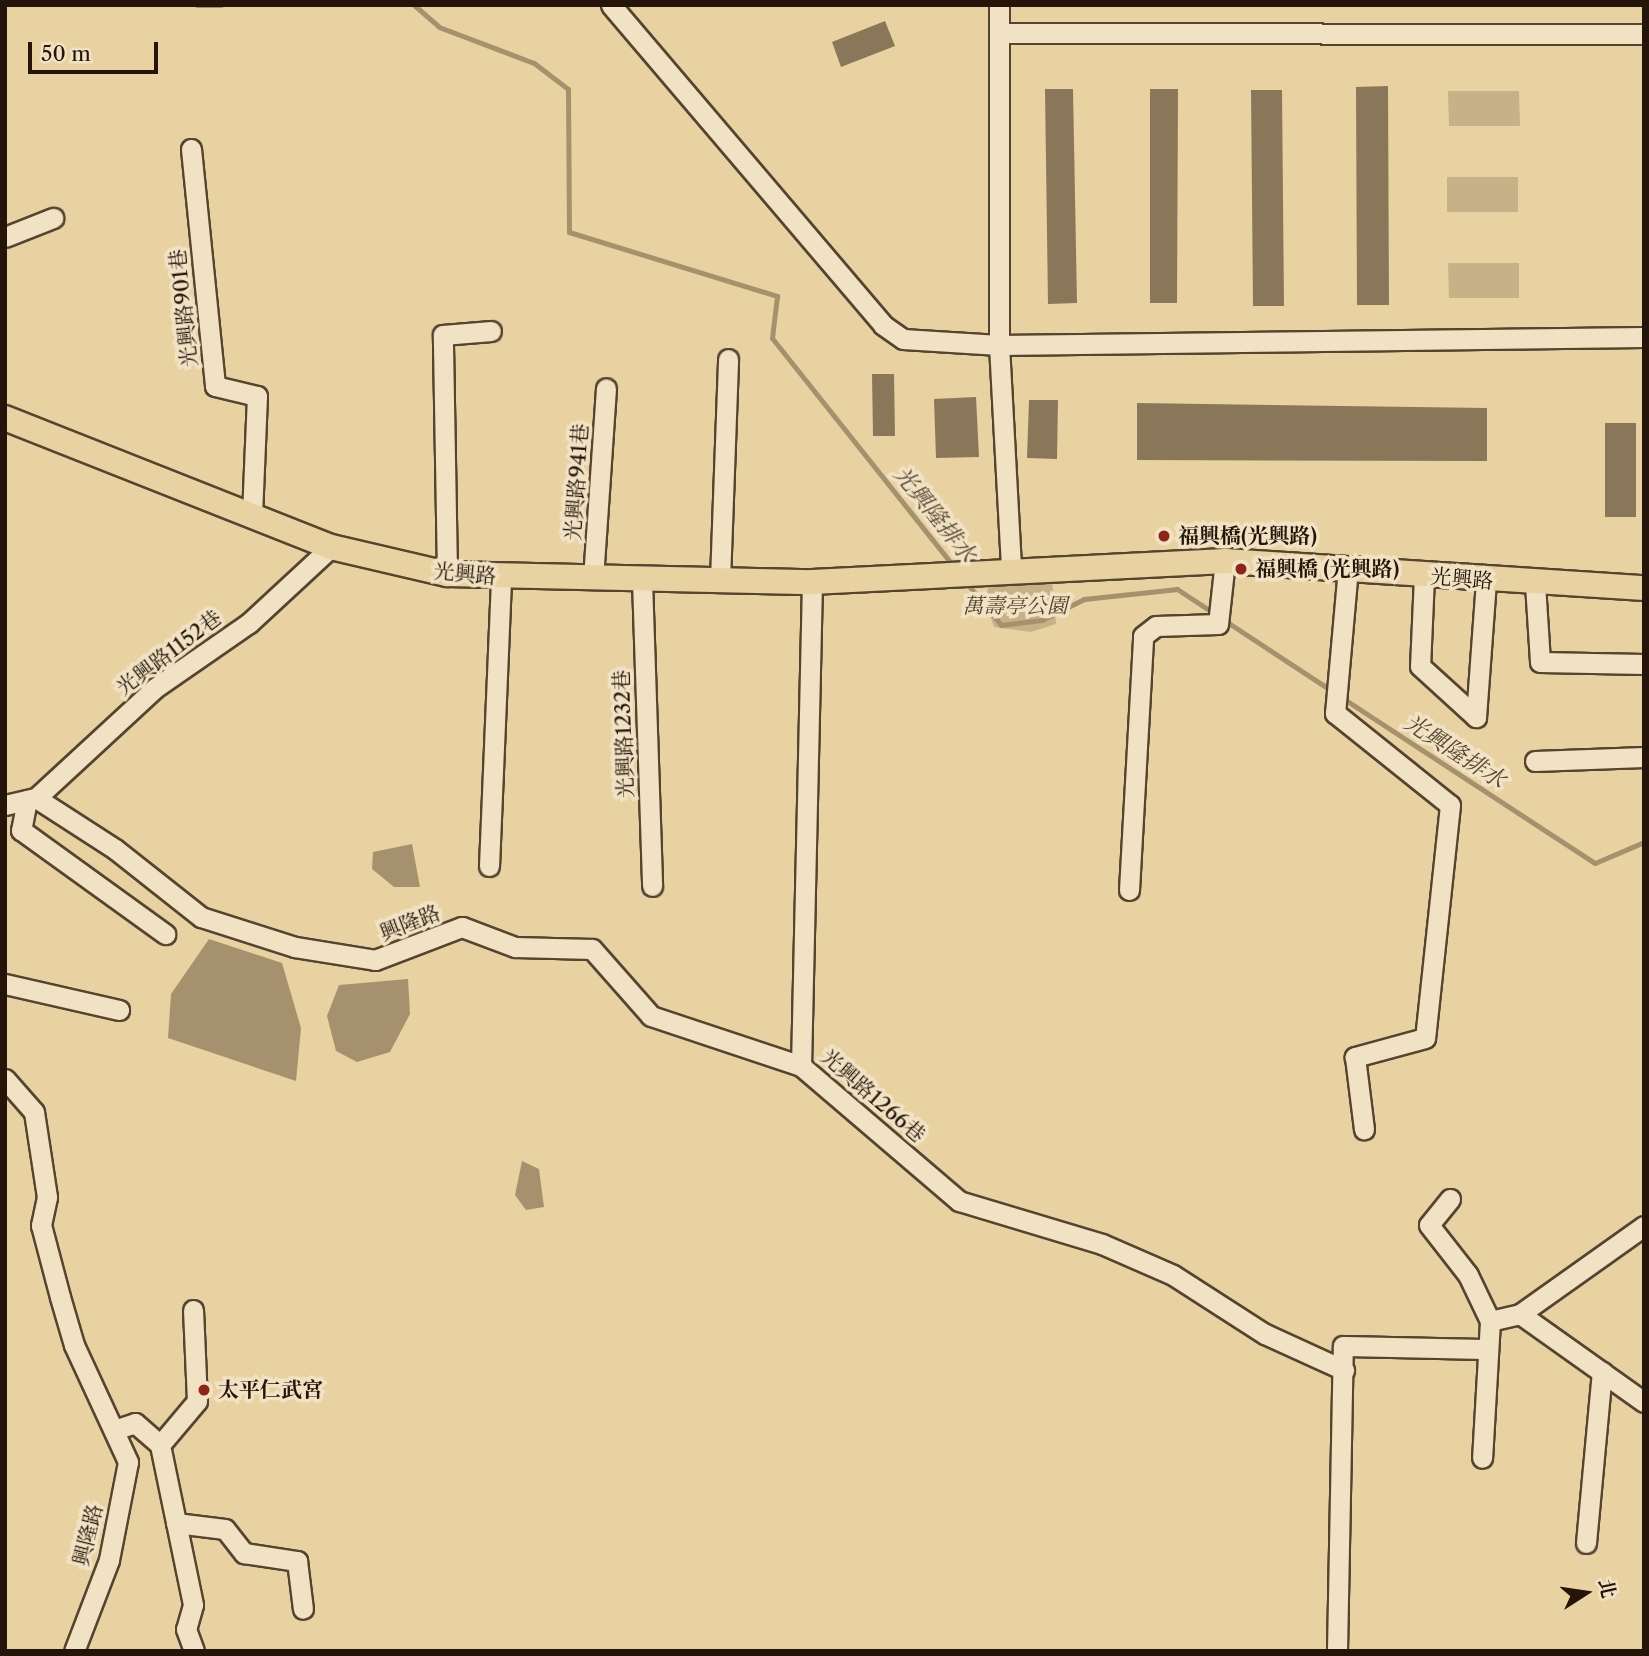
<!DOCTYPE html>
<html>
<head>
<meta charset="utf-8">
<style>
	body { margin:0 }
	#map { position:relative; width:1649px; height:1656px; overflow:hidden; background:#e8d2a2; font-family:"Libre Caslon Text","Noto Serif TC",serif }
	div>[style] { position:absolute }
	.green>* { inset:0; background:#c7b288 }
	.water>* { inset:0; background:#a5916e }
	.stream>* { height:5px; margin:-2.5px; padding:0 2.5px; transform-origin:2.5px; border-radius:2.5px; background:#a5916e }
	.building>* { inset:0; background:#8a7759 }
	.roads { filter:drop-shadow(2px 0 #554430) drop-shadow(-2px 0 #554430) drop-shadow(0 2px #554430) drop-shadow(0 -2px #554430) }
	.minor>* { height:19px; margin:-9.5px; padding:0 9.5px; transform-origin:9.5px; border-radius:9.5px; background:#f0e2c3 }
	.major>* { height:24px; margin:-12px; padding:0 12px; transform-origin:12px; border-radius:12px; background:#e8d2a2 }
	.dots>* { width:19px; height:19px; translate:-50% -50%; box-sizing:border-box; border:4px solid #f0e2c3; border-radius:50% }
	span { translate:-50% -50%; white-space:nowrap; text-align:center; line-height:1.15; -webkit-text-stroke:7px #f0e2c3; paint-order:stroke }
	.street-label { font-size:21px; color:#24140a }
	.poi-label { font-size:21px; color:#24140a; font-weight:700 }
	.left { translate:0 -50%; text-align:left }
	.park-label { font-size:21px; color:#554330; font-style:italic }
	.water-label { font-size:23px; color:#584632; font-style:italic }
	.frame { position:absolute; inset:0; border:7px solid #24140a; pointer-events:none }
	.north { position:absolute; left:1551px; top:1558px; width:70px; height:70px; -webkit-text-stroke:5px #f0e2c3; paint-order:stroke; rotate:78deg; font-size:19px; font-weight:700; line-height:28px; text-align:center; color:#24140a }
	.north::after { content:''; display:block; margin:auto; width:24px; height:32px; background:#24140a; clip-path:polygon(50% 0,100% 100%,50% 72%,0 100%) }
	.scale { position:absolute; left:28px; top:42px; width:130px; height:32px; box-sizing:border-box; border:4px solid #24140a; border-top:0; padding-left:9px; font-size:21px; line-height:24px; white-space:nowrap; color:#24140a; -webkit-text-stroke:5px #f0e2c3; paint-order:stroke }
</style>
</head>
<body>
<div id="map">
	<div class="green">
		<div style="clip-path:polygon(1448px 91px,1519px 91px,1520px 126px,1449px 126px)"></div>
		<div style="clip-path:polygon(1447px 177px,1518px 177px,1518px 212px,1447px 212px)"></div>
		<div style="clip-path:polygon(1448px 263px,1519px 263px,1519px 298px,1449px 298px)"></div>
		<div style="clip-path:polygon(1052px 578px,1056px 624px,1031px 632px,994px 627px,985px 601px,989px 583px)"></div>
	</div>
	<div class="water">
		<div style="clip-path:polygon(412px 844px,420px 887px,394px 887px,372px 869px,373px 852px)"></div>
		<div style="clip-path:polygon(209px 939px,282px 963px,301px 1028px,296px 1081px,168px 1038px,171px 994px)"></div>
		<div style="clip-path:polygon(408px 979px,410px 1014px,390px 1052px,357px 1062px,336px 1051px,327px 1016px,339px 985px)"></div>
		<div style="clip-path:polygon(522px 1161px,539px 1169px,544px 1207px,526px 1210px,515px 1195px)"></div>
	</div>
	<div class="stream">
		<div style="left:197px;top:5px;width:24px"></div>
		<div style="left:414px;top:5px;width:33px;rotate:41deg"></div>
		<div style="left:439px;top:27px;width:102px;rotate:20.8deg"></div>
		<div style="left:534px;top:63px;width:43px;rotate:37.4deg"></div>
		<div style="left:568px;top:89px;width:143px;rotate:89.6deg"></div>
		<div style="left:569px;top:232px;width:218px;rotate:17.1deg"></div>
		<div style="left:777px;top:296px;width:42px;rotate:96.8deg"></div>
		<div style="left:772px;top:338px;width:294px;rotate:51.5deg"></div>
		<div style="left:965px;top:581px;width:57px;rotate:50.7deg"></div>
		<div style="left:1001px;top:625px;width:41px;rotate:-7deg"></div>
		<div style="left:1042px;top:620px;width:47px;rotate:-26.6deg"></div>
		<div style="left:1084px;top:599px;width:94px;rotate:-6.1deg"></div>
		<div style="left:1177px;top:589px;width:45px;rotate:33.3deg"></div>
		<div style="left:1224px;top:620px;width:129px;rotate:33.3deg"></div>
		<div style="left:1341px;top:697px;width:303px;rotate:33.2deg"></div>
		<div style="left:1595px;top:863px;width:53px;rotate:-23.2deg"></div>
	</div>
	<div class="building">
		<div style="clip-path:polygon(885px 21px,895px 46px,841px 67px,832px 42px)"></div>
		<div style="clip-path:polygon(1388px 86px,1389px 305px,1357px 305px,1356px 87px)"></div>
		<div style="clip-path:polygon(1045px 89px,1073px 89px,1077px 303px,1048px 304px)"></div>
		<div style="clip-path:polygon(1150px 89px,1178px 89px,1177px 303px,1150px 303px)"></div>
		<div style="clip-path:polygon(1251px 90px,1282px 90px,1284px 306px,1253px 306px)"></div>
		<div style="clip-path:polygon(872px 374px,894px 374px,895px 436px,873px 436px)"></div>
		<div style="clip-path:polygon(976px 397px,979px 457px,936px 458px,934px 399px)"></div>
		<div style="clip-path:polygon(1029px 400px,1058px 400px,1057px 459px,1027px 458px)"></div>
		<div style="clip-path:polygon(1137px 403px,1487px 408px,1487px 461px,1137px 460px)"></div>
		<div style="clip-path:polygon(1605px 423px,1636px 423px,1636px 517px,1605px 517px)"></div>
	</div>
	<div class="roads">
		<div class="minor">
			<div style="left:611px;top:5px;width:420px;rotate:49.6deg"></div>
			<div style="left:883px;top:325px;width:24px;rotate:35deg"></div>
			<div style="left:903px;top:339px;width:96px;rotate:3.6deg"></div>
			<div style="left:999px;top:345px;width:645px;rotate:-0.71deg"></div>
			<div style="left:999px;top:5px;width:340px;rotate:90deg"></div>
			<div style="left:999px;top:345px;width:223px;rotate:86.9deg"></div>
			<div style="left:1000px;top:33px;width:644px;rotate:0.09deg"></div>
			<div style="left:191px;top:149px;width:238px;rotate:84.2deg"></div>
			<div style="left:215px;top:386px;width:43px;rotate:13.4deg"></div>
			<div style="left:257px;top:396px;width:119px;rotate:92.4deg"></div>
			<div style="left:5px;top:237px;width:52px;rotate:-21.6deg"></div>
			<div style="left:1348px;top:568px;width:146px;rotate:95.1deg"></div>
			<div style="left:1335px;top:713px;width:147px;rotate:38.7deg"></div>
			<div style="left:1450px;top:805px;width:234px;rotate:96.1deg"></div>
			<div style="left:1425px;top:1038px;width:73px;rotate:164.8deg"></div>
			<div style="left:1355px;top:1057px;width:73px;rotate:82.9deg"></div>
			<div style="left:447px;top:574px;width:239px;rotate:-91deg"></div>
			<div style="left:443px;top:335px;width:48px;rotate:-4.8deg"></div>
			<div style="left:1424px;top:576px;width:90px;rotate:92.5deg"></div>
			<div style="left:1420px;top:666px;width:76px;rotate:42.3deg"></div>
			<div style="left:593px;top:579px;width:191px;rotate:-86.1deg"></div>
			<div style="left:642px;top:580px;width:306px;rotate:88.1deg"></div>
			<div style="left:720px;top:580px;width:221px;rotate:-87.9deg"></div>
			<div style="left:812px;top:582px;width:484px;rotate:91.3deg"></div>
			<div style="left:801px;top:1066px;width:208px;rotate:40.5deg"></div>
			<div style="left:959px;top:1201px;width:149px;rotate:16.7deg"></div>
			<div style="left:1102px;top:1244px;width:77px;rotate:23.6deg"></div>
			<div style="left:1173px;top:1275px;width:109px;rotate:32.7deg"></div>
			<div style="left:1265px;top:1334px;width:87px;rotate:24.5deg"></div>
			<div style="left:1535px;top:584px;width:78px;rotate:86.3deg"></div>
			<div style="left:1540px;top:662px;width:104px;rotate:1.1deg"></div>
			<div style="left:1476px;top:717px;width:135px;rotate:-85.8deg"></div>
			<div style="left:1535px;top:761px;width:109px;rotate:-2.1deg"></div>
			<div style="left:36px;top:798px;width:94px;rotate:32.8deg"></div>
			<div style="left:115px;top:849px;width:110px;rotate:38.3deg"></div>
			<div style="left:201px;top:917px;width:99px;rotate:17.7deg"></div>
			<div style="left:295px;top:947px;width:81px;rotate:9.2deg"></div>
			<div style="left:375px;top:960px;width:93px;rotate:-20.8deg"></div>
			<div style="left:462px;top:927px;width:57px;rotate:20.7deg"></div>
			<div style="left:515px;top:947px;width:77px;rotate:1.5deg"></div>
			<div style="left:592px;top:949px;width:89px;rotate:48.6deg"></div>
			<div style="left:651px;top:1016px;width:158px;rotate:18.4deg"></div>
			<div style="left:36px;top:798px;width:162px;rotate:-42.7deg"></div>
			<div style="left:155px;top:688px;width:114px;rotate:-34.7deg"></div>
			<div style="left:249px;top:623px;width:112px;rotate:-42.8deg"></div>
			<div style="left:27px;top:800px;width:31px;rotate:101deg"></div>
			<div style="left:21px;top:830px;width:178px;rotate:35.8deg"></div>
			<div style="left:5px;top:805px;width:32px;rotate:-13deg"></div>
			<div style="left:489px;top:866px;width:288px;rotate:-87.6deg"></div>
			<div style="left:1129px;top:890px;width:254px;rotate:-86.8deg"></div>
			<div style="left:1143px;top:636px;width:16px;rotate:-38deg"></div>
			<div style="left:1156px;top:626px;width:62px;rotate:-1.8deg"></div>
			<div style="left:1218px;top:624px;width:63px;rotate:-83.7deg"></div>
			<div style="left:5px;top:984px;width:117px;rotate:12.8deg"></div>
			<div style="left:5px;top:1079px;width:44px;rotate:48.7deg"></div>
			<div style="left:34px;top:1112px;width:86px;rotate:81.3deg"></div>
			<div style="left:47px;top:1197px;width:29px;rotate:102deg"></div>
			<div style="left:41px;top:1225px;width:74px;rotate:75.2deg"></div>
			<div style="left:60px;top:1297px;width:50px;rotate:73.7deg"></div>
			<div style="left:74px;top:1345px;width:129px;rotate:65.2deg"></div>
			<div style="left:128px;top:1462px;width:100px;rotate:101deg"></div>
			<div style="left:109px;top:1560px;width:97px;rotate:111deg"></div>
			<div style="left:1450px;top:1199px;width:33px;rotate:129deg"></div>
			<div style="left:1429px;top:1225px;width:63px;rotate:52deg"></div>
			<div style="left:1468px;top:1275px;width:51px;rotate:64.4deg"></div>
			<div style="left:1490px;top:1321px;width:137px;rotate:93.3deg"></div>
			<div style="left:1520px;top:1314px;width:152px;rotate:35.4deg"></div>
			<div style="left:1490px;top:1321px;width:31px;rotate:-13deg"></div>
			<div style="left:1520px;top:1314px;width:152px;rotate:-35.4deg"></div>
			<div style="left:117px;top:1429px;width:19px;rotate:-18deg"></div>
			<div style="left:135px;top:1423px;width:33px;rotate:41deg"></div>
			<div style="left:160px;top:1445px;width:57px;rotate:-49.9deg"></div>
			<div style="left:197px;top:1401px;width:91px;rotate:-92.5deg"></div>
			<div style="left:160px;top:1445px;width:163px;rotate:78.3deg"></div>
			<div style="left:193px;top:1605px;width:25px;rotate:106deg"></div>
			<div style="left:186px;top:1629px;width:23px;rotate:70deg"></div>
			<div style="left:176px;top:1523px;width:49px;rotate:7deg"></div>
			<div style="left:225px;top:1529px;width:31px;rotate:52deg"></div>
			<div style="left:244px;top:1553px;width:54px;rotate:8.6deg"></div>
			<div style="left:297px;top:1561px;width:48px;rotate:82.9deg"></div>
			<div style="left:1586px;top:1543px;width:172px;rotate:-84.7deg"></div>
			<div style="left:1337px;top:1651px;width:305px;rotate:-88.9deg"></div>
			<div style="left:1343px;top:1346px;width:143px;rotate:1.2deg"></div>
		</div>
		<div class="major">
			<div style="left:5px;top:418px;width:351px;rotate:21.6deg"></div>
			<div style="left:331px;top:547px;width:119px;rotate:13.1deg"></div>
			<div style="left:447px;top:574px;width:365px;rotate:1.3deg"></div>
			<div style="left:812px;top:582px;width:414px;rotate:-2.9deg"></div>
			<div style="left:1225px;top:561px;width:420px;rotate:3.7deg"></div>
		</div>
	</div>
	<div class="dots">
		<div style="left:1164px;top:536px;background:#8f2418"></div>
		<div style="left:1241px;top:569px;background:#8f2418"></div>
		<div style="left:204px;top:1390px;background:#8f2418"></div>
	</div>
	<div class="street-label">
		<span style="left:184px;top:308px;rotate:-96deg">光興路901巷</span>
		<span style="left:577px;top:482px;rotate:-86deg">光興路941巷</span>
		<span style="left:465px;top:574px;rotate:5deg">光興路</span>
		<span style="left:1462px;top:579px;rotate:5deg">光興路</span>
		<span style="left:169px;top:653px;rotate:-37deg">光興路1152巷</span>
		<span style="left:624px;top:734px;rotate:-92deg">光興路1232巷</span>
		<span style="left:410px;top:923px;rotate:-21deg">興隆路</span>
		<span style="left:873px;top:1096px;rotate:41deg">光興路1266巷</span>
		<span style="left:88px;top:1535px;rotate:-76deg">興隆路</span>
	</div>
	<div class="poi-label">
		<span class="left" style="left:1178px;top:536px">福興橋(光興路)</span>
		<span class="left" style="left:1255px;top:569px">福興橋 (光興路)</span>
		<span class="left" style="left:218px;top:1390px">太平仁武宮</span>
	</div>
	<div class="park-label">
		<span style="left:1015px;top:606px">萬壽亭公園</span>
	</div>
	<div class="water-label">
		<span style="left:935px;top:514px;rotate:51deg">光興隆排水</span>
		<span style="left:1455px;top:751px;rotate:33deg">光興隆排水</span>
	</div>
	<div class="frame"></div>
	<div class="north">北</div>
	<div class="scale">50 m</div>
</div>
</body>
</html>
